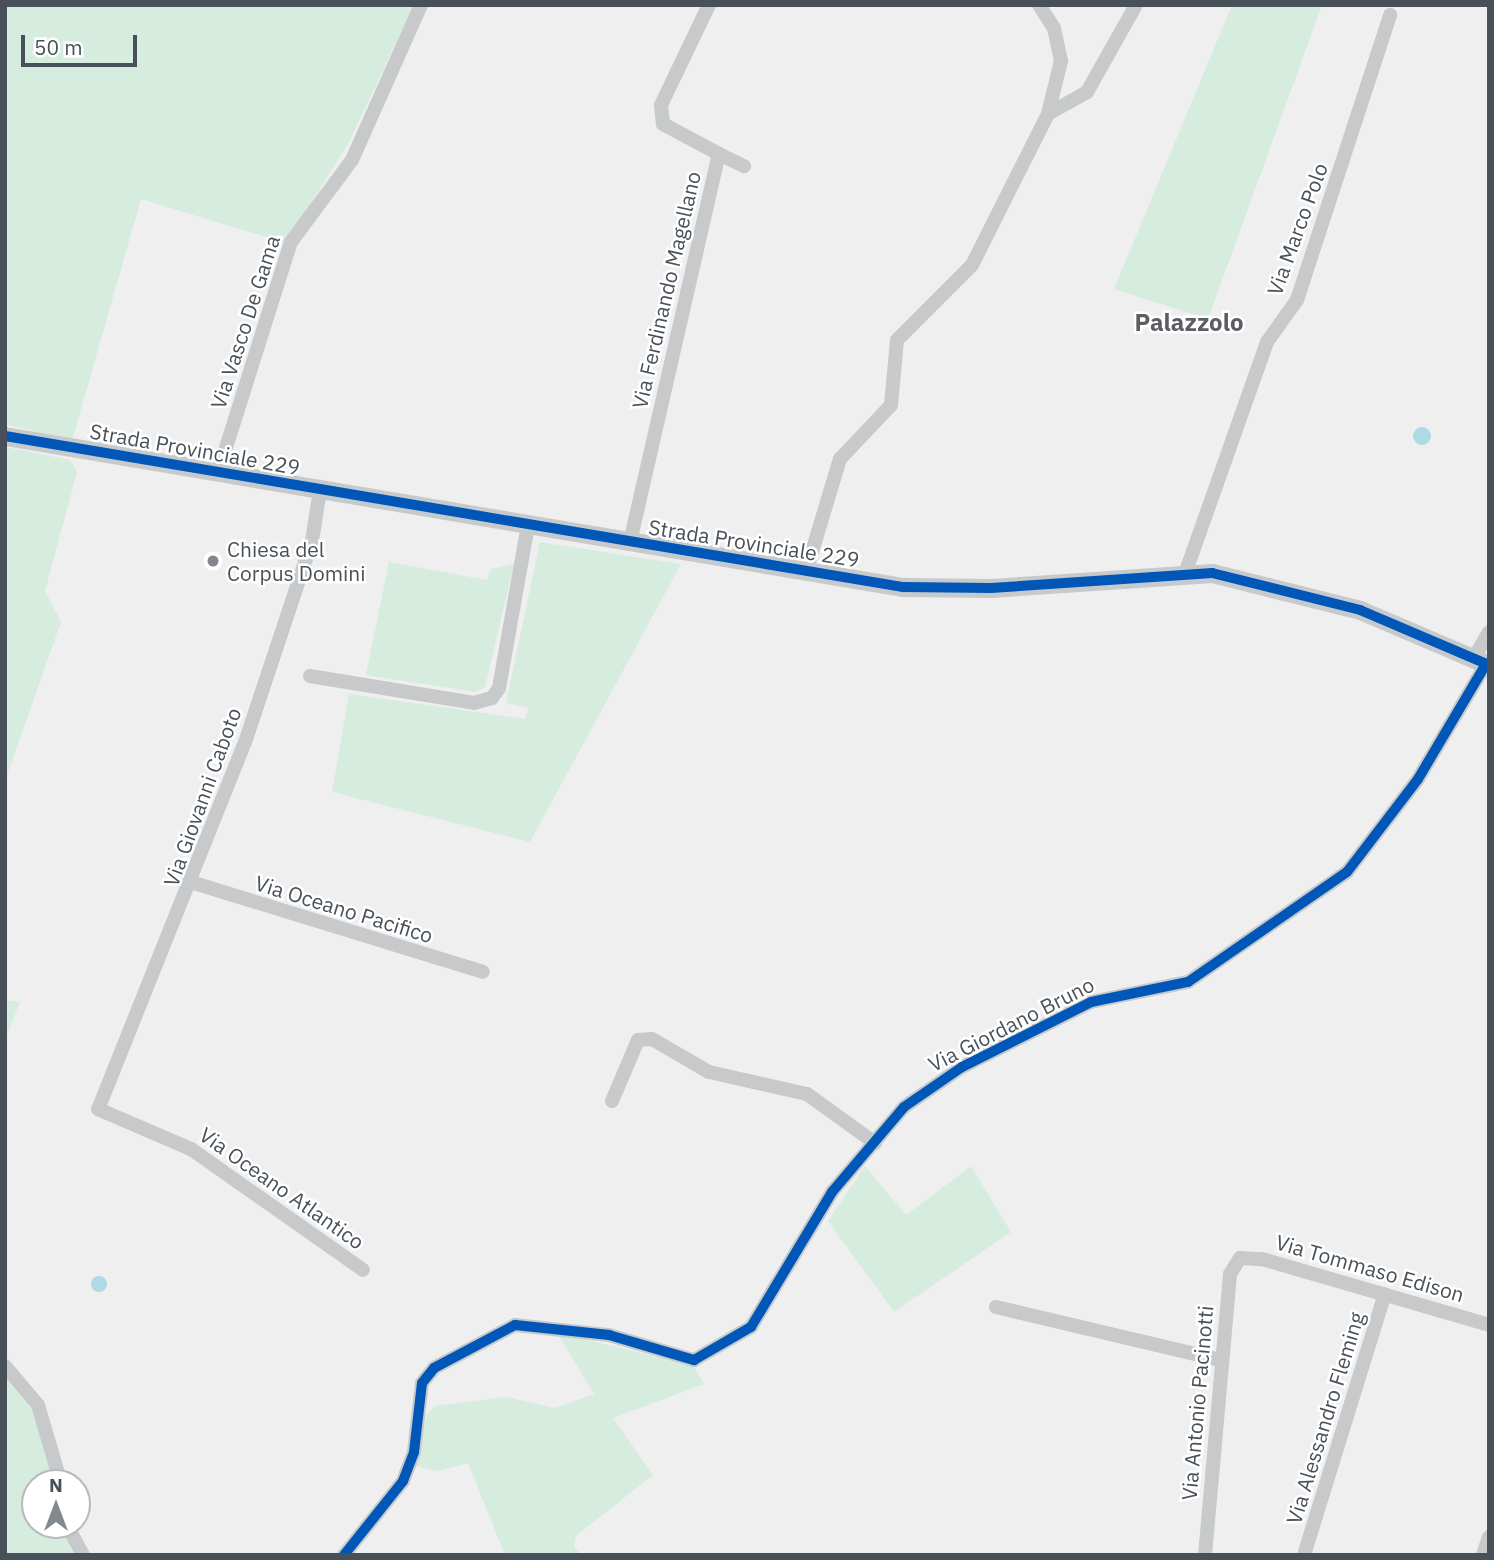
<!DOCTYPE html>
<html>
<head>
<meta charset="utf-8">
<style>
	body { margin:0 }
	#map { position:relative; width:1494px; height:1560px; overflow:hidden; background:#efefef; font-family:"IBM Plex Sans",sans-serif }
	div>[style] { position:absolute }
	.green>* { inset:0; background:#d6ecde }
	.water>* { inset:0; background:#afd9e4 }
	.round { border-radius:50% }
	.street>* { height:14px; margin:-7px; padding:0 7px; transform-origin:7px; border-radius:7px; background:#c7c9ca }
	.secondary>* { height:19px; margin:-9.5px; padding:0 9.5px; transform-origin:9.5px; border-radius:9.5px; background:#c7cacc }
	.cycleway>* { height:10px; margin:-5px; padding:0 5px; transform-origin:5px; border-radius:5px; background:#0057b8 }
	.dots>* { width:19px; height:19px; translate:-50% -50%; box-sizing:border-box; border:4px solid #fff; border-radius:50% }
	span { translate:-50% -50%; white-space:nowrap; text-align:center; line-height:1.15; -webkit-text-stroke:5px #fff; paint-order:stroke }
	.street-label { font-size:21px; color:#485159 }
	.poi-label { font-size:21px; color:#485159 }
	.left { translate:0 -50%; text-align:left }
	.quarter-label { font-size:24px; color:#5b5e62; font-weight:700 }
	.frame { position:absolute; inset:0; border:7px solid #485159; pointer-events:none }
	.north { position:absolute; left:21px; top:1469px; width:70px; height:70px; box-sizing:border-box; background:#fff; border:2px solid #b6b9bd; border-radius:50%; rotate:0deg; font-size:19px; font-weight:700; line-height:28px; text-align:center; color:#485159 }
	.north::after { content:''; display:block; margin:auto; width:24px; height:32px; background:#82888e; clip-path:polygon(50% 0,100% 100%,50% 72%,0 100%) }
	.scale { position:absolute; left:21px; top:35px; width:116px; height:32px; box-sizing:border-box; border:4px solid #485159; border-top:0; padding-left:9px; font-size:21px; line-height:24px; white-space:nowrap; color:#485159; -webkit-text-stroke:5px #fff; paint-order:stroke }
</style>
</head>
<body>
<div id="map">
	<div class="green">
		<div style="clip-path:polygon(5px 5px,414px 5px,348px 144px,286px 243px,141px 199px,72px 441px,5px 424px)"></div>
		<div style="clip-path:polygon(1232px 5px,1322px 5px,1208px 319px,1114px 289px)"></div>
		<div style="clip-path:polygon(5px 447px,70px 460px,77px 472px,45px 591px,61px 622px,5px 781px)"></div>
		<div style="clip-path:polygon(540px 542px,681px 564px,530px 842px,332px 792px,349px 694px,525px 719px,529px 708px,506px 703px)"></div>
		<div style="clip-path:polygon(389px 562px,487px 580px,491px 569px,514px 564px,485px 687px,475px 692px,366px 675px)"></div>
		<div style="clip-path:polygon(5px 1000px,20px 1002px,5px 1040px)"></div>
		<div style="clip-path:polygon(865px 1166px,906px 1215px,971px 1166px,1011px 1232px,894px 1312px,828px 1221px)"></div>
		<div style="clip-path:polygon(557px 1333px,693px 1365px,704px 1384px,613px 1418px,653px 1475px,576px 1536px,574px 1548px,583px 1555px,505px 1555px,468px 1463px,438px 1471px,415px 1466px,427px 1414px,435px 1406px,506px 1397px,555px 1408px,594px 1394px)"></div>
		<div style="clip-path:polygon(5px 1378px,32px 1410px,52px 1469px,53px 1483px,35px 1483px,35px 1525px,60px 1525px,74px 1555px,5px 1555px)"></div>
	</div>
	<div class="water">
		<div class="round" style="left:1413px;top:427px;width:18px;height:18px"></div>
		<div class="round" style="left:91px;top:1276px;width:16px;height:16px"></div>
	</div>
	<div class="street">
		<div style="left:1039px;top:5px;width:27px;rotate:57deg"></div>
		<div style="left:1054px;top:28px;width:34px;rotate:78deg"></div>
		<div style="left:1061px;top:61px;width:55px;rotate:103.8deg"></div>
		<div style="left:719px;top:154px;width:28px;rotate:26deg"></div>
		<div style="left:218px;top:473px;width:242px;rotate:-72.5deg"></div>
		<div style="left:291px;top:242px;width:102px;rotate:-53.4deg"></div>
		<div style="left:352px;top:160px;width:170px;rotate:-66deg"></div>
		<div style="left:320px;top:490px;width:52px;rotate:98.9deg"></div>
		<div style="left:312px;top:541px;width:212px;rotate:108.4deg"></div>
		<div style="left:245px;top:742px;width:395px;rotate:111.8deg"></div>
		<div style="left:98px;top:1109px;width:101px;rotate:23.3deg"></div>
		<div style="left:191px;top:1149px;width:210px;rotate:35.1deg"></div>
		<div style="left:630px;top:542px;width:398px;rotate:-77.1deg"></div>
		<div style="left:719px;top:154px;width:64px;rotate:-151.8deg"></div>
		<div style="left:663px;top:124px;width:19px;rotate:-96deg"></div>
		<div style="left:661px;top:105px;width:111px;rotate:-64.4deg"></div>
		<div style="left:1186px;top:571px;width:243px;rotate:-70.5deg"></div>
		<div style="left:1267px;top:342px;width:52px;rotate:-54.5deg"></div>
		<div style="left:1297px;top:300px;width:300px;rotate:-71.9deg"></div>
		<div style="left:806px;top:572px;width:118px;rotate:-73.3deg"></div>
		<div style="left:840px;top:459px;width:74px;rotate:-46.6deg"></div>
		<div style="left:891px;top:405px;width:65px;rotate:-84.7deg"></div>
		<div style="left:897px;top:340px;width:106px;rotate:-45deg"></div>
		<div style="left:972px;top:265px;width:169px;rotate:-63.3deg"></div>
		<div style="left:1048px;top:114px;width:45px;rotate:-29.4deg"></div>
		<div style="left:1087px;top:92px;width:100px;rotate:-60.6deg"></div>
		<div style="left:1474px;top:658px;width:30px;rotate:-60deg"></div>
		<div style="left:310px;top:676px;width:166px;rotate:9.3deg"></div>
		<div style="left:474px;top:703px;width:19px;rotate:-16deg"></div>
		<div style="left:492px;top:698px;width:12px;rotate:-55deg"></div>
		<div style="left:499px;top:688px;width:166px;rotate:-79.9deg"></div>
		<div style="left:194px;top:883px;width:302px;rotate:17.1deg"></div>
		<div style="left:612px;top:1101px;width:66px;rotate:-66.9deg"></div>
		<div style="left:638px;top:1040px;width:14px;rotate:-4deg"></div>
		<div style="left:652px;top:1039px;width:66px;rotate:30.1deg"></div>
		<div style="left:709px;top:1072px;width:100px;rotate:12.7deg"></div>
		<div style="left:807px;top:1094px;width:84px;rotate:35.8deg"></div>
		<div style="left:996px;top:1307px;width:230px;rotate:13.3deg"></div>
		<div style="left:5px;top:1366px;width:51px;rotate:49.8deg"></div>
		<div style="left:38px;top:1405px;width:81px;rotate:73.6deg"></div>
		<div style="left:67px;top:1525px;width:34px;rotate:62deg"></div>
		<div style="left:344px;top:1555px;width:95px;rotate:-51.4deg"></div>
		<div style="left:403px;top:1481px;width:31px;rotate:-69deg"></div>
		<div style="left:414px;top:1452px;width:69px;rotate:-83.4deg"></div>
		<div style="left:422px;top:1383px;width:19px;rotate:-51deg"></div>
		<div style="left:434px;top:1368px;width:92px;rotate:-28deg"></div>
		<div style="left:515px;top:1325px;width:95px;rotate:6.1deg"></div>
		<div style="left:609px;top:1335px;width:89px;rotate:16.4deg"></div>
		<div style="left:694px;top:1360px;width:66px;rotate:-30.1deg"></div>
		<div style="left:751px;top:1327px;width:157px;rotate:-59deg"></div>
		<div style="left:832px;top:1192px;width:111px;rotate:-49.7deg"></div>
		<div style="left:904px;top:1107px;width:70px;rotate:-34.6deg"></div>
		<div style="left:962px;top:1067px;width:144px;rotate:-26.7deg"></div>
		<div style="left:1091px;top:1002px;width:99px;rotate:-11.7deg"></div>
		<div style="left:1188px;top:982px;width:193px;rotate:-34.7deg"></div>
		<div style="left:1347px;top:872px;width:117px;rotate:-52.6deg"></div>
		<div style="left:1418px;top:779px;width:134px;rotate:-59.4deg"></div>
		<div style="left:1205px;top:1555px;width:282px;rotate:-84.9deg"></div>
		<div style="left:1230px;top:1274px;width:19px;rotate:-58deg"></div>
		<div style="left:1240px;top:1258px;width:22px;rotate:3deg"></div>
		<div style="left:1262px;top:1259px;width:236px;rotate:16.2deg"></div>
		<div style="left:1304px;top:1555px;width:273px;rotate:-72.8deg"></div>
		<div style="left:1483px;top:1555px;width:19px;rotate:-72deg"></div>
	</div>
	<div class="secondary">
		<div style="left:5px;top:436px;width:911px;rotate:9.55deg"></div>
		<div style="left:903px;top:587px;width:88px;rotate:0.7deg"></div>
		<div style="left:991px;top:588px;width:222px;rotate:-3.9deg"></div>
		<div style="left:1212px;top:573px;width:153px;rotate:14deg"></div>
		<div style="left:1360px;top:610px;width:140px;rotate:23.1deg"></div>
	</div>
	<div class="cycleway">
		<div style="left:5px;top:436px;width:911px;rotate:9.55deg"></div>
		<div style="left:903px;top:587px;width:88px;rotate:0.7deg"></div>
		<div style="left:991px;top:588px;width:222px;rotate:-3.9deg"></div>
		<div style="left:1212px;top:573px;width:153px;rotate:14deg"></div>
		<div style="left:1360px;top:610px;width:140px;rotate:23.1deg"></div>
		<div style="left:344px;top:1555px;width:95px;rotate:-51.4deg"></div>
		<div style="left:403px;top:1481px;width:31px;rotate:-69deg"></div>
		<div style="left:414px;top:1452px;width:69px;rotate:-83.4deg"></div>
		<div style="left:422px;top:1383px;width:19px;rotate:-51deg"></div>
		<div style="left:434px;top:1368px;width:92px;rotate:-28deg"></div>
		<div style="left:515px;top:1325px;width:95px;rotate:6.1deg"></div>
		<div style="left:609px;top:1335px;width:89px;rotate:16.4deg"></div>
		<div style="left:694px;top:1360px;width:66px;rotate:-30.1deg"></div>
		<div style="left:751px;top:1327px;width:157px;rotate:-59deg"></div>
		<div style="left:832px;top:1192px;width:111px;rotate:-49.7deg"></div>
		<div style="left:904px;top:1107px;width:70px;rotate:-34.6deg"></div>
		<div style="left:962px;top:1067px;width:144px;rotate:-26.7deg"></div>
		<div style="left:1091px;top:1002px;width:99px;rotate:-11.7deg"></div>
		<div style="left:1188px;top:982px;width:193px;rotate:-34.7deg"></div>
		<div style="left:1347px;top:872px;width:117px;rotate:-52.6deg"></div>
		<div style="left:1418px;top:779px;width:134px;rotate:-59.4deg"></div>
	</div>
	<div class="dots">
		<div style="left:213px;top:561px;background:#82888e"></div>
	</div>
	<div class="street-label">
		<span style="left:1297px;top:229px;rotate:-70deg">Via Marco Polo</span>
		<span style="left:666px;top:290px;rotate:-77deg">Via Ferdinando Magellano</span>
		<span style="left:245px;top:322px;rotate:-72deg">Via Vasco De Gama</span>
		<span style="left:195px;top:449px;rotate:10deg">Strada Provinciale 229</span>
		<span style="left:754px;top:543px;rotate:9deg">Strada Provinciale 229</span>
		<span style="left:202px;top:797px;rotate:-70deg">Via Giovanni Caboto</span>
		<span style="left:344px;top:909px;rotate:17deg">Via Oceano Pacifico</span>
		<span style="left:1011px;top:1024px;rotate:-27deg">Via Giordano Bruno</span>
		<span style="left:282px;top:1188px;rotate:35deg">Via Oceano Atlantico</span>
		<span style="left:1370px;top:1268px;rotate:16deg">Via Tommaso Edison</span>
		<span style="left:1197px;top:1403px;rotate:-85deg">Via Antonio Pacinotti</span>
		<span style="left:1325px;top:1418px;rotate:-73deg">Via Alessandro Fleming</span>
	</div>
	<div class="poi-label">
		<span class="left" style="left:227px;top:561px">Chiesa del<br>Corpus Domini</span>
	</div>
	<div class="quarter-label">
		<span style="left:1189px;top:323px">Palazzolo</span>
	</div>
	<div class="frame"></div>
	<div class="north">N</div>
	<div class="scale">50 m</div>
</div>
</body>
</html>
